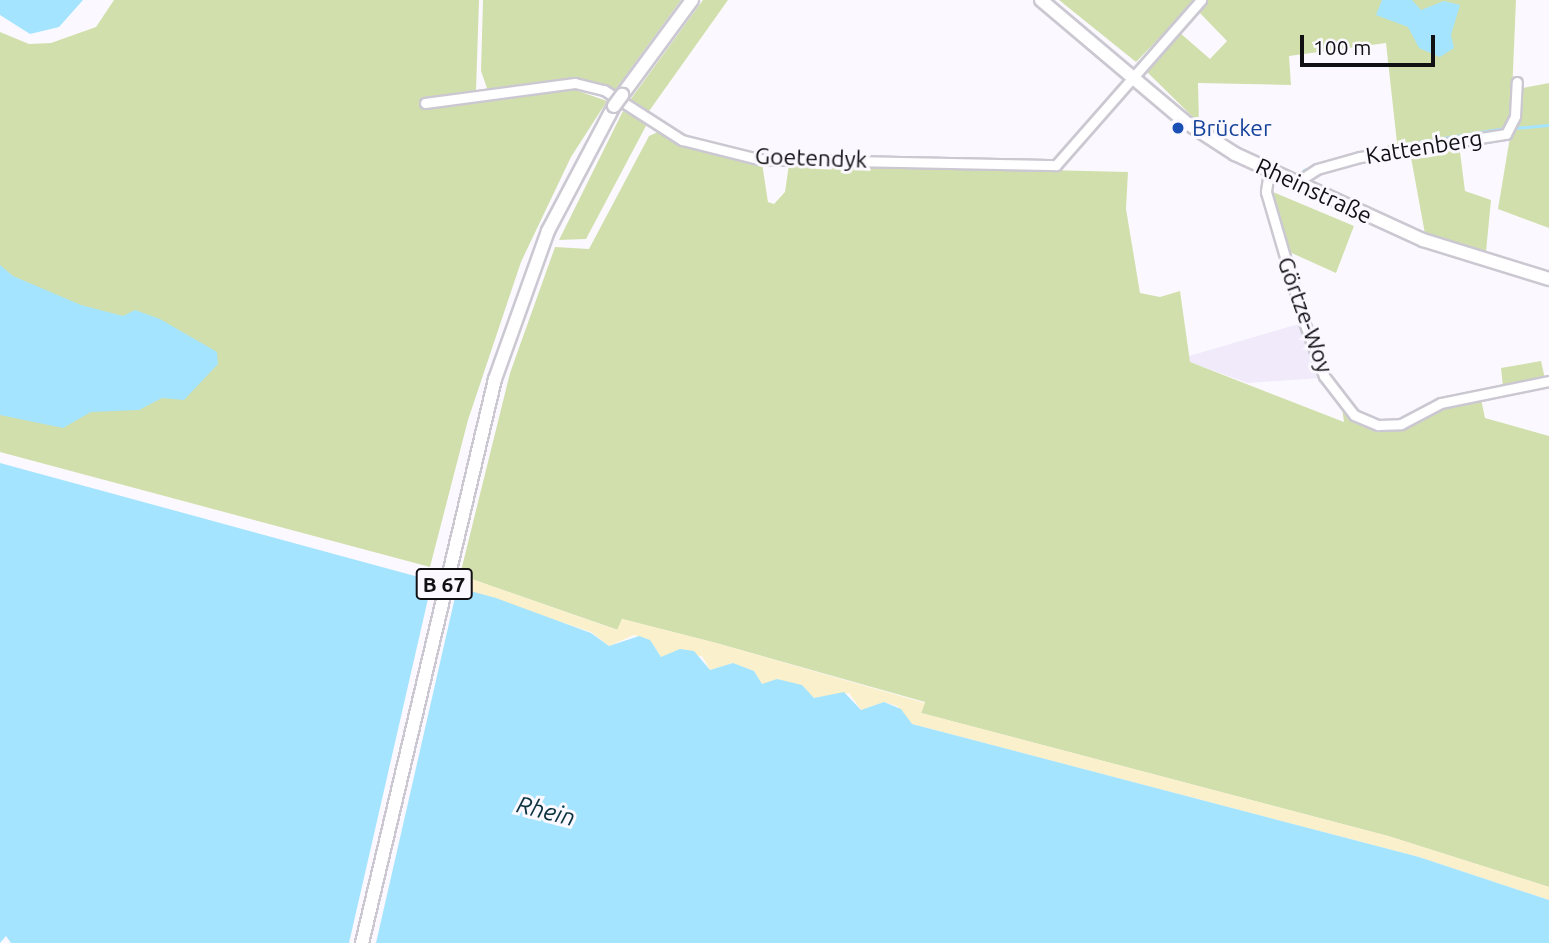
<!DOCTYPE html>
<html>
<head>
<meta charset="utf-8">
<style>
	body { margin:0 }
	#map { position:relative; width:1549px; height:943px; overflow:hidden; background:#fbf9ff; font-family:Ubuntu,sans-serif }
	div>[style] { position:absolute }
	.built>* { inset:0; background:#f0eafb }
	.green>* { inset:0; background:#d1dfac }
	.sand>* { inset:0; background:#faf0cb }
	.water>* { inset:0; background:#a5e4fe }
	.pier>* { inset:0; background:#fbf9ff }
	.stream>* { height:2.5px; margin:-1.25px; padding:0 1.25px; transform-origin:1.25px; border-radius:1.25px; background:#a5e4fe }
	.roads { filter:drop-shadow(2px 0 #cbc8d2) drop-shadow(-2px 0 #cbc8d2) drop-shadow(0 2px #cbc8d2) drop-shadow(0 -2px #cbc8d2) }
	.minor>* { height:9px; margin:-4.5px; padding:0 4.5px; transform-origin:4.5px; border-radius:4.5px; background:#fff }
	.major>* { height:12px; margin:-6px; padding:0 6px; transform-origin:6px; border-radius:6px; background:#fff }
	.bridges { filter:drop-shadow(2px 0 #cbc8d2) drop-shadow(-2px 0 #cbc8d2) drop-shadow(0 2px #cbc8d2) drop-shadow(0 -2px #cbc8d2) }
	.major-bridge>* { height:12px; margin:-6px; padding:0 6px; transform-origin:6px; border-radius:6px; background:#fff }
	.dots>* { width:19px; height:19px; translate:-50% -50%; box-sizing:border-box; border:4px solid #fbf9ff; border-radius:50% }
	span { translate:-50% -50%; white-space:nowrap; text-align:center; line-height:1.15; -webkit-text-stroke:6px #fbf9ff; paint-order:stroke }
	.shield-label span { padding:2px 5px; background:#fbf9ff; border:2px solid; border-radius:5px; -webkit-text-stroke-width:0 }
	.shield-label { font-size:21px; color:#111013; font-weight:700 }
	.transit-label { font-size:23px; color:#164399 }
	.left { translate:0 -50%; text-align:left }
	.street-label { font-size:23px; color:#111013 }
	.water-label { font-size:24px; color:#0c3240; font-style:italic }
	.scale { position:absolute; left:1300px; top:35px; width:135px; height:32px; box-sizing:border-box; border:4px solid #111013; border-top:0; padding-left:9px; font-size:21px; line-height:24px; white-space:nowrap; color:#111013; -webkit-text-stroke:5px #fbf9ff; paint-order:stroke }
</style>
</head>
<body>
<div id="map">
	<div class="built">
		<div style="clip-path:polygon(1302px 323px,1321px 378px,1248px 383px,1189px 362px,1189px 356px)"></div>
	</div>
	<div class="green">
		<div style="clip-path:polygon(114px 0,479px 0,476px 91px,450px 100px,456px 105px,564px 86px,607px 101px,571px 157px,521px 262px,468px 420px,430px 567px,0 452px,0 32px,29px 44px,51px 43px,96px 27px)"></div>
		<div style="clip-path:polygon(483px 0,681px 0,615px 90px,575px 79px,488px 91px,481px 71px)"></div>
		<div style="clip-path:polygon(703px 0,728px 0,647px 114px,630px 100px)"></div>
		<div style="clip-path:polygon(1059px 0,1196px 0,1136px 62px)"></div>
		<div style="clip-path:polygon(1207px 0,1516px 0,1511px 117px,1505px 130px,1361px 153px,1397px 143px,1386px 43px,1289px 56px,1291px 85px,1198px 83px,1199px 123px,1147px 72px,1179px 32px,1210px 59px,1227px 41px,1198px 11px)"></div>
		<div style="clip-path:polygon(1549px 83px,1549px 228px,1498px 209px,1518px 89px)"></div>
		<div style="clip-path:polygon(623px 111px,647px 124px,586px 239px,559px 240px)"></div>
		<div style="clip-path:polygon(660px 131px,681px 143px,762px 163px,768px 202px,774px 204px,785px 192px,789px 164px,1128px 172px,1126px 209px,1140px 293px,1160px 297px,1180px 291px,1190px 362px,1344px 422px,1342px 408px,1359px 422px,1398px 430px,1442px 406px,1481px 399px,1485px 418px,1549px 436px,1549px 887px,1388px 836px,921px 713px,925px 702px,716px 643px,622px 619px,618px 630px,460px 575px,510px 373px,555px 247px,589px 249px,649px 136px)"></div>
		<div style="clip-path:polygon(1459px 144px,1465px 191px,1491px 200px,1486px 252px,1425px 234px,1410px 152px)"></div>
		<div style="clip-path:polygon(1273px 192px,1354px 226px,1336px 273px,1285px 250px)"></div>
		<div style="clip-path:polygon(1541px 361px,1545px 379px,1503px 387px,1501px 368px)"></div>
	</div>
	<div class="sand">
		<div style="clip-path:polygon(460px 575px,617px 630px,622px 619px,716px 643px,925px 703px,921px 713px,1388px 836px,1549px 887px,1549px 900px,1419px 857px,912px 724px,897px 706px,884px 702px,861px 710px,849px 693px,814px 698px,762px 684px,754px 671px,733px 663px,710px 670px,702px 656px,661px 657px,650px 640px,634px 635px,609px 646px,591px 632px,458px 588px)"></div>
	</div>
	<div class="water">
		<div style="clip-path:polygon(0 0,83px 0,59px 27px,30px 34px,0 15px)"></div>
		<div style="clip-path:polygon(1382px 0,1412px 0,1421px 10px,1444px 1px,1460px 5px,1451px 35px,1454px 48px,1440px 57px,1419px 48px,1408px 27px,1376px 15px)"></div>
		<div style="clip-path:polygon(0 265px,13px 276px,81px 305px,123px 316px,135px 310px,160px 319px,217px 352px,218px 364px,184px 400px,162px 398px,139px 410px,91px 412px,63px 428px,0 415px)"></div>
		<div style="clip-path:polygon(0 463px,496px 598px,591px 633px,609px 646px,639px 636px,650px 640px,661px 657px,680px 649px,694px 651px,710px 670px,733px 663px,754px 671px,762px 684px,777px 679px,802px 685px,814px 698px,844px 692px,861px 710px,884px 702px,901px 709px,912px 724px,1419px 857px,1549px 900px,1549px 943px,11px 943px,6px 936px,0 943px)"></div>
	</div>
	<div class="pier">
		<div style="clip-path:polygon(433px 577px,458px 584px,376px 943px,349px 943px)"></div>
	</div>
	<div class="stream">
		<div style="left:1514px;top:128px;width:35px;rotate:-5deg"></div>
		<div style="left:1393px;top:146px;width:113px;rotate:-9.1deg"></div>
		<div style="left:1343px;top:157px;width:37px;rotate:-14deg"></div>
		<div style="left:1304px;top:170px;width:10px;rotate:-17deg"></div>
	</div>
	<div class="roads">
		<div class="minor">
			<div style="left:425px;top:103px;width:151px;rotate:-7.6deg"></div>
			<div style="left:575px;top:83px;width:30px;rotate:14deg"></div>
			<div style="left:604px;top:90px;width:93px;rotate:32.7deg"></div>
			<div style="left:682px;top:140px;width:78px;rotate:14deg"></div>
			<div style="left:758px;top:159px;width:298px;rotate:1.2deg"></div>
			<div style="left:1056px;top:165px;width:220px;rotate:-48.7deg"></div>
			<div style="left:1269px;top:172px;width:20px;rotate:99deg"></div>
			<div style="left:1266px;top:192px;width:135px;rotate:73.7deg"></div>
			<div style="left:1304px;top:322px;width:58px;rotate:69.7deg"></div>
			<div style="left:1324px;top:376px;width:49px;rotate:52.4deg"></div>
			<div style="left:1354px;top:415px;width:26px;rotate:23deg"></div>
			<div style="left:1378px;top:425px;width:23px;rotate:-2deg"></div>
			<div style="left:1401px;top:424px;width:45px;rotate:-27.7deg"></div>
			<div style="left:1441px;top:403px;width:110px;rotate:-11.5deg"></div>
			<div style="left:1294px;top:184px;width:27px;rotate:-33deg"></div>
			<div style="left:1317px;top:169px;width:45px;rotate:-15.6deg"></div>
			<div style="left:1360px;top:157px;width:148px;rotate:-9deg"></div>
			<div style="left:1506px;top:134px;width:20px;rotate:-63deg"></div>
			<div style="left:1515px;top:116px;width:34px;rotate:-87deg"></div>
		</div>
		<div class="major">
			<div style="left:1041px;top:0;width:187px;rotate:40.2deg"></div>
			<div style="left:1184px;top:121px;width:61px;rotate:32.9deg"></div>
			<div style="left:1235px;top:154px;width:207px;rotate:24.6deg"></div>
			<div style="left:1423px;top:240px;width:132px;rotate:17.2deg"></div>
			<div style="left:622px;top:95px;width:118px;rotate:-53.6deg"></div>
			<div style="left:362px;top:943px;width:579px;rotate:-76.73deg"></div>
			<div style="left:495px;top:379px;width:157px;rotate:-70.3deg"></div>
			<div style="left:548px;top:231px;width:141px;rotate:-62.2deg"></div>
		</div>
	</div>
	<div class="bridges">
		<div class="major-bridge">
			<div style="left:614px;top:106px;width:14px;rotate:-54deg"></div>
		</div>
	</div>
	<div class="dots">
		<div style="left:1178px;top:128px;background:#1a4fb4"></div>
	</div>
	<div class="shield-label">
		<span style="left:444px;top:584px">B 67</span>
	</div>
	<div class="transit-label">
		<span class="left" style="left:1192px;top:128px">Brücker</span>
	</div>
	<div class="street-label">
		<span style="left:1424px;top:147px;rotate:-9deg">Kattenberg</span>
		<span style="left:811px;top:158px;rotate:2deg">Goetendyk</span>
		<span style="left:1314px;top:191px;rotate:25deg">Rheinstraße</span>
		<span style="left:1305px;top:315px;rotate:70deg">Görtze-Woy</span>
	</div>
	<div class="water-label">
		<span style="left:546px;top:811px;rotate:14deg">Rhein</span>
	</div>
	<div class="scale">100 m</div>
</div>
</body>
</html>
